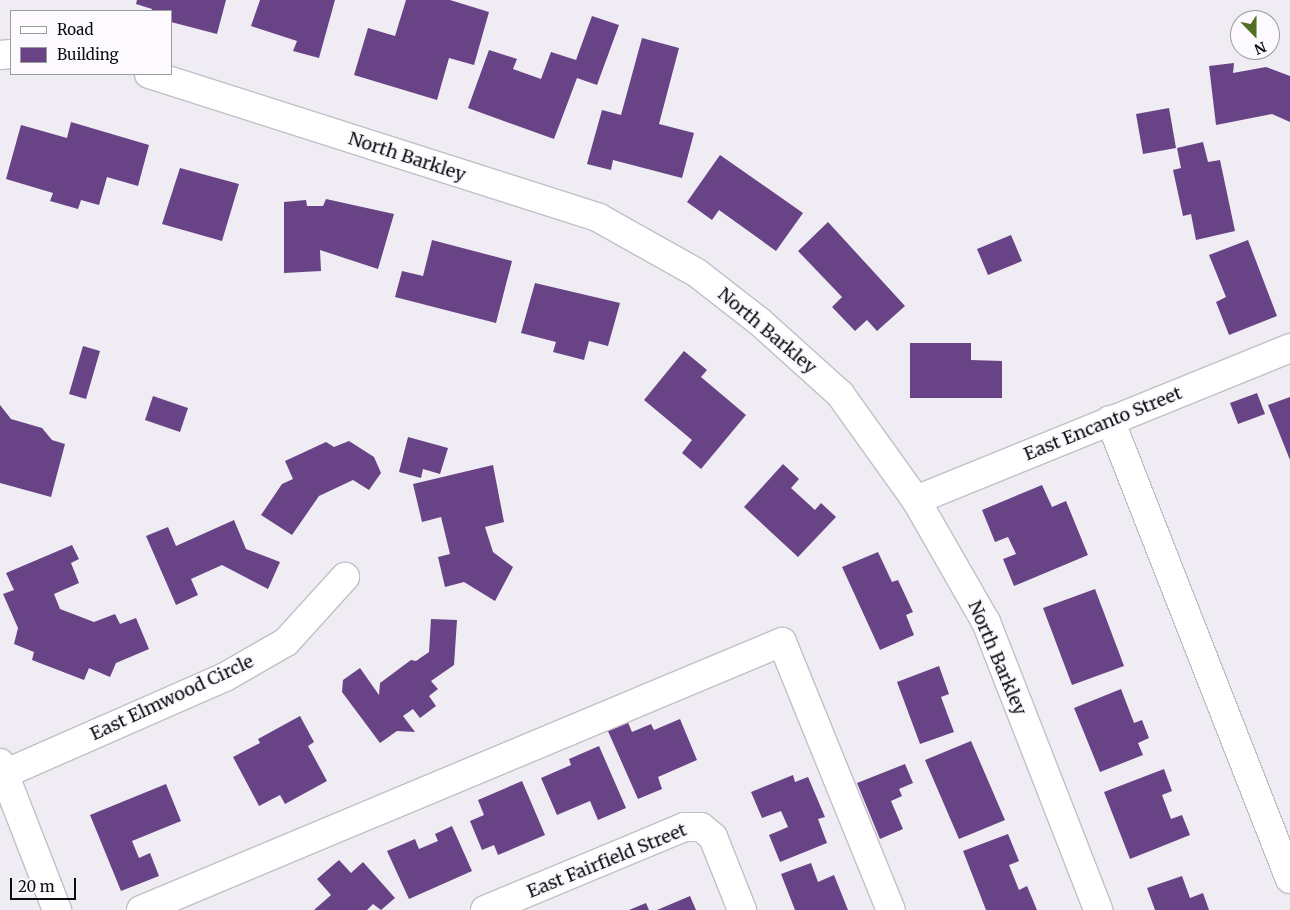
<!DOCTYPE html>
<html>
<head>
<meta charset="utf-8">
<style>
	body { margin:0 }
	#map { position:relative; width:1290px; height:910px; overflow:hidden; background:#efecf3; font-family:Merriweather,serif }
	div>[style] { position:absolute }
	.building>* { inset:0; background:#684487 }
	.roads { filter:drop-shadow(1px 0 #c3bfc6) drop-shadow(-1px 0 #c3bfc6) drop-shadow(0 1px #c3bfc6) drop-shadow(0 -1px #c3bfc6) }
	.minor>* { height:28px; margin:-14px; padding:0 14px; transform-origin:14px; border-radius:14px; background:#fff }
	span { translate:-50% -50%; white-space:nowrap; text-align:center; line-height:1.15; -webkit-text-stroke:5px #fcfafe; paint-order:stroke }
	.street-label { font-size:18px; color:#0d0c0e }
	.legend { position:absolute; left:10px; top:10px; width:162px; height:65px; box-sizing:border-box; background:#fcfafe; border:1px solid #9c9b9e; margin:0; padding:6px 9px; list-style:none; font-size:15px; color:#0d0c0e }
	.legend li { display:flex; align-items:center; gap:10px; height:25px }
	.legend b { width:25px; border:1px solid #9c9b9e }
	.north { position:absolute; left:1230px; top:10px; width:50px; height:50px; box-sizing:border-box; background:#fcfafe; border:1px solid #9c9b9e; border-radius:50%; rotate:158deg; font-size:14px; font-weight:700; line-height:20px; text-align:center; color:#0d0c0e }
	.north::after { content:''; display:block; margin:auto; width:18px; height:22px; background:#536f22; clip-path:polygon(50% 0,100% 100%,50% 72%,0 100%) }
	.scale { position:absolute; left:10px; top:878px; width:66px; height:22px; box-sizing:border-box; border:2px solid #0d0c0e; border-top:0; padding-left:6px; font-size:15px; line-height:18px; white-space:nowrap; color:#0d0c0e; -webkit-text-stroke:4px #fcfafe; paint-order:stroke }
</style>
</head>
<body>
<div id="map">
	<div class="building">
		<div style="clip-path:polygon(137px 0,226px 0,217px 34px,171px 22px,171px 11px,151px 11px,152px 9px,136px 4px)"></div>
		<div style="clip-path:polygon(260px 0,335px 0,319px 58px,293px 51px,297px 41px,251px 26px)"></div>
		<div style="clip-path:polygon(406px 0,450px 0,489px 12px,474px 65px,449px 58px,437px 100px,354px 75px,368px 28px,395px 36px)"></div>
		<div style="clip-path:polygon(592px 16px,619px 25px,597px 85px,577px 78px,554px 139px,468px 108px,489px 50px,517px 59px,513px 69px,541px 79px,551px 52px,576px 60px)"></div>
		<div style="clip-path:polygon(642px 38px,679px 48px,659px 124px,694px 133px,682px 178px,613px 160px,611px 170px,587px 164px,602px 110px,621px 115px)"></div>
		<div style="clip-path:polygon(1234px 63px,1233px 73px,1266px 67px,1290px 76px,1290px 122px,1272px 114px,1216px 125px,1209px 66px)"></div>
		<div style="clip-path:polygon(1169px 108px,1176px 148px,1143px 154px,1136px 114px)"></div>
		<div style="clip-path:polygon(71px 122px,149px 145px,138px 186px,107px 177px,99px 205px,81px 200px,78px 209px,50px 201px,53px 193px,6px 179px,21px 125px,67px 138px)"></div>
		<div style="clip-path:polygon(1203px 142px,1208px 162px,1220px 160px,1235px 231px,1196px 240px,1191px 214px,1183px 216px,1173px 170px,1181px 168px,1177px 148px)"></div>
		<div style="clip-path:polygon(720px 155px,803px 213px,776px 251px,719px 210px,712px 220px,687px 202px)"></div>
		<div style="clip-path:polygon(180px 168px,239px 184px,222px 241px,162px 224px)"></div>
		<div style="clip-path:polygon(326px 199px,394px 214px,378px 269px,320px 250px,321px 271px,284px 273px,284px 202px,306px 200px,307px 206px,323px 206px)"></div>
		<div style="clip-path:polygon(828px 222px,905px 306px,877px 331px,867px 320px,855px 331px,832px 307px,842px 297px,798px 251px)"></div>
		<div style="clip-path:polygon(1011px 235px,1022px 261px,988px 275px,977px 249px)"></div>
		<div style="clip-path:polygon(432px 240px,512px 261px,496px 323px,395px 297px,402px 271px,423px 276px)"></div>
		<div style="clip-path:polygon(1248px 240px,1277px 316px,1229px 335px,1216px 302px,1226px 297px,1209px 255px)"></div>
		<div style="clip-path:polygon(535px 283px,620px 303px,608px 346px,589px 341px,584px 360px,553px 352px,556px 342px,521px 333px)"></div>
		<div style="clip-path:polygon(910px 343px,971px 343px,971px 360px,1002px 361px,1002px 398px,910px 398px)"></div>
		<div style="clip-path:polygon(83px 346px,100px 351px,86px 399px,69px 394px)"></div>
		<div style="clip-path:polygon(684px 351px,707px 370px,701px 377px,746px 415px,701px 469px,682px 453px,692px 440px,644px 400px)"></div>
		<div style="clip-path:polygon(1257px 393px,1265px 414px,1238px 424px,1230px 403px)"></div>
		<div style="clip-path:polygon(153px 396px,188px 408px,180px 432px,145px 420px)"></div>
		<div style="clip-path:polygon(1290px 397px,1290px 460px,1268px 405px)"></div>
		<div style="clip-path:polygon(0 405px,11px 419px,42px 428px,52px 440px,65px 444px,51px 497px,0 483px)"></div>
		<div style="clip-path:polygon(408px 437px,448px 448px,440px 474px,423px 469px,421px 478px,399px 472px)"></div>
		<div style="clip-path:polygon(349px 441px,374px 457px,381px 473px,369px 490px,353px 480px,319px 496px,292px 535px,261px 515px,282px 484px,293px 479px,285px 461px,326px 442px,334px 447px)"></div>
		<div style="clip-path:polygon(783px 464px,799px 479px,791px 488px,815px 510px,821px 503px,836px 517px,798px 557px,744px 507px)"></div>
		<div style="clip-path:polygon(493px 465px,504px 522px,485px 527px,493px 552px,513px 567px,495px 601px,464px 582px,445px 587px,438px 557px,450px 554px,441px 517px,422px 522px,413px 484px)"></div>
		<div style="clip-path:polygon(1042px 485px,1052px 507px,1066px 501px,1088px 555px,1014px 586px,1003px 559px,1016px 554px,1008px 537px,995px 542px,982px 510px)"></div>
		<div style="clip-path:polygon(234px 520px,246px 549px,280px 562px,268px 589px,222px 565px,191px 579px,198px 595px,176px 605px,146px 536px,168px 527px,176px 546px)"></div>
		<div style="clip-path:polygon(72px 545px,79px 559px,71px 563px,79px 583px,54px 594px,60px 609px,94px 622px,115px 614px,120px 624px,136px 618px,149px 649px,116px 663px,110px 677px,89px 668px,84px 680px,32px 660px,34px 652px,14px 644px,18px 628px,3px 594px,14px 590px,6px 573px)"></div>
		<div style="clip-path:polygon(878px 552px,892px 582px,898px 580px,913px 612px,906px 615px,914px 635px,880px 650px,842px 567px)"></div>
		<div style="clip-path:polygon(1095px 589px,1124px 666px,1072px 685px,1043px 608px)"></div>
		<div style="clip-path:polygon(431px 619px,457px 620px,454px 665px,431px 681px,438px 689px,429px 696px,436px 706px,420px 718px,413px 709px,403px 716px,415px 732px,397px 731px,380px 743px,342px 692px,343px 680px,360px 668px,379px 695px,380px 683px,411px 660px,416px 661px,429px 652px)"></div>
		<div style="clip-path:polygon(939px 666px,949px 694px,941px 697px,954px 732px,920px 744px,897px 682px)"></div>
		<div style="clip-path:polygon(1121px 689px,1134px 723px,1142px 720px,1149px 738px,1138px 743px,1143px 755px,1100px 772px,1074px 708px)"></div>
		<div style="clip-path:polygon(300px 716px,314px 742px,308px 746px,327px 781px,285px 804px,280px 795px,259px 806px,233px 757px,260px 743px,258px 739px)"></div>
		<div style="clip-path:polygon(680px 719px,697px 760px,658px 777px,662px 789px,638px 799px,607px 729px,627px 720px,632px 732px,651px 724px,654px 730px)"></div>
		<div style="clip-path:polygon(971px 741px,1005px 820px,959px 839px,925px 760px)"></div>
		<div style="clip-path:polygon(599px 746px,626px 808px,598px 820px,590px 801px,557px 815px,541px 778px,571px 765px,569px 759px)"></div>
		<div style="clip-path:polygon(905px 764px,913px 783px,899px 789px,902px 796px,891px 801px,903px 829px,880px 839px,857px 783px)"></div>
		<div style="clip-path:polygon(1164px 769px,1172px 791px,1162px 795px,1171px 819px,1182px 815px,1190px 835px,1130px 859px,1104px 792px)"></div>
		<div style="clip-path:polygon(793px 775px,795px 782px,808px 777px,825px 817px,818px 819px,827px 843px,780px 862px,769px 835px,788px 827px,781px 811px,762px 818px,751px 792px)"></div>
		<div style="clip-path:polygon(522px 781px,545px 835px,498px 855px,494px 845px,482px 850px,470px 821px,484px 815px,478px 800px)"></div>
		<div style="clip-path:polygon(166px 784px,181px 821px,132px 841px,139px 858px,150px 853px,159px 876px,121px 891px,90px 815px)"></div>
		<div style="clip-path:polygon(452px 826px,472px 871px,409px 899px,387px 851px,415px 839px,419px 849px,438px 841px,435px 834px)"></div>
		<div style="clip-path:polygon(1008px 834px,1019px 861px,1009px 865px,1019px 890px,1027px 886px,1037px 910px,986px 910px,963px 851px)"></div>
		<div style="clip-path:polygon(339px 860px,351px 873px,363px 862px,395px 898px,381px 910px,373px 904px,367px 910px,314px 910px,331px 895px,317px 879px)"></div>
		<div style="clip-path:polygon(811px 863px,818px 882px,834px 875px,848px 910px,795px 910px,781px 874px)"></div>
		<div style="clip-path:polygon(1182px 876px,1190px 898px,1203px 893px,1209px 910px,1155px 910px,1147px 888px)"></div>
		<div style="clip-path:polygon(690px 896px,696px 910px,657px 910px)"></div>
		<div style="clip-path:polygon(646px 903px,649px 910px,629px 910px)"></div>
	</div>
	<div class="roads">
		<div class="minor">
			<div style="left:0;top:55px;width:11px;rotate:-5deg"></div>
			<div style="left:149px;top:74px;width:472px;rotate:17.7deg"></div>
			<div style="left:599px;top:218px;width:112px;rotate:29.3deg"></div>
			<div style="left:697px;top:273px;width:80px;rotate:37.9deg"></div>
			<div style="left:760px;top:322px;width:108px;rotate:42deg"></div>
			<div style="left:840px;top:394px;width:130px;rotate:54.4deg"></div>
			<div style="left:916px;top:500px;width:141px;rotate:60.2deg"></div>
			<div style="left:986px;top:622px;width:309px;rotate:68.7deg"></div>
			<div style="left:1110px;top:420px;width:493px;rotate:68.6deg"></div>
			<div style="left:916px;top:500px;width:404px;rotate:-22.1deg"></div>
			<div style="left:0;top:763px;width:158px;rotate:68.8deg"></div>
			<div style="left:4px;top:774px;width:241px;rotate:-23.7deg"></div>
			<div style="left:225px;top:677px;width:70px;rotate:-29.8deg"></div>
			<div style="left:286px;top:642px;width:88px;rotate:-47.8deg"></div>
			<div style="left:141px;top:910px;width:695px;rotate:-22.69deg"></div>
			<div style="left:782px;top:642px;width:289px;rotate:67.9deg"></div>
			<div style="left:485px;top:910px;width:216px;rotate:-22.6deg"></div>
			<div style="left:684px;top:827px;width:17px"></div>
			<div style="left:701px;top:827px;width:16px;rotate:40deg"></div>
			<div style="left:713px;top:837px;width:79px;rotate:68.3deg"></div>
		</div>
	</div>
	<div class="street-label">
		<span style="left:407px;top:157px;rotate:18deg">North Barkley</span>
		<span style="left:767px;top:331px;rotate:40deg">North Barkley</span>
		<span style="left:1103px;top:424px;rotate:-22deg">East Encanto Street</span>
		<span style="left:997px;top:658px;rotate:67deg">North Barkley</span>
		<span style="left:172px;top:698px;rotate:-25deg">East Elmwood Circle</span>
		<span style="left:607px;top:861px;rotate:-22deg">East Fairfield Street</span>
	</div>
	<ul class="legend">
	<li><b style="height:6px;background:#fff"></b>Road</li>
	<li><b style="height:14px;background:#684487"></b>Building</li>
	</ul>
	<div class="north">N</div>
	<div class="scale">20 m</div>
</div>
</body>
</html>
